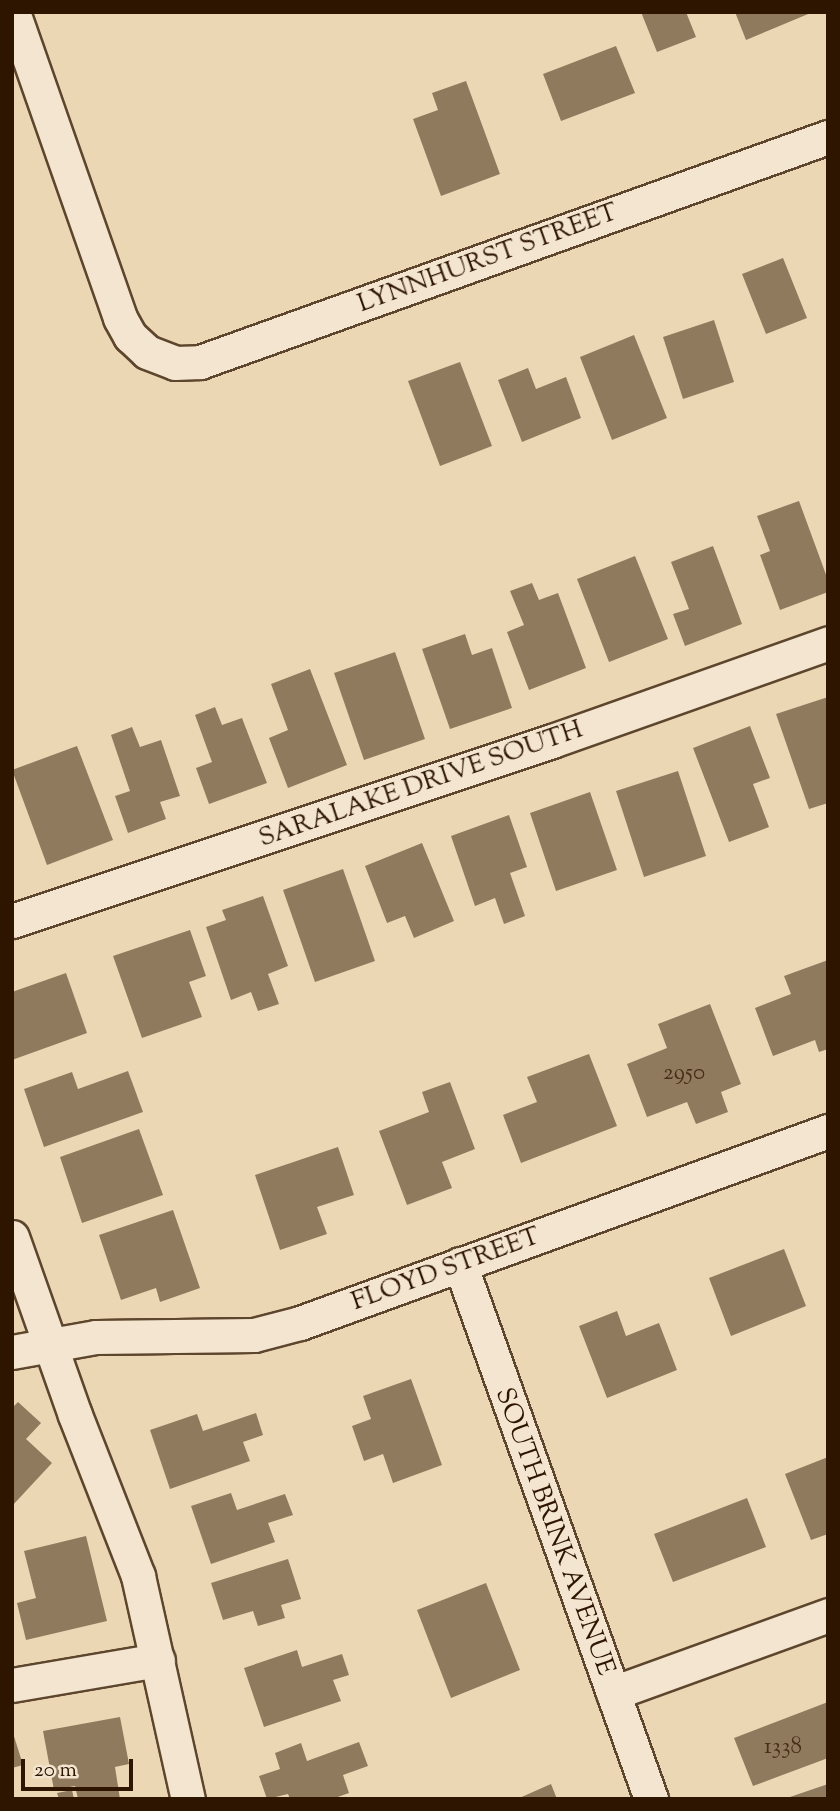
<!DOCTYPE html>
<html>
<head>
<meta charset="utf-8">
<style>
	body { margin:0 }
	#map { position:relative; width:840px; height:1811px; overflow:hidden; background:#ecd7b5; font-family:"Sorts Mill Goudy",serif }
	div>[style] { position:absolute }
	.building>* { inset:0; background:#907a5e }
	.roads { filter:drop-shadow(2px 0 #5d462d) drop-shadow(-2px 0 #5d462d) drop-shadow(0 2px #5d462d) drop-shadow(0 -2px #5d462d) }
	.minor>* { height:33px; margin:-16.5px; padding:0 16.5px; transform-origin:16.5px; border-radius:16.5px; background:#f3e5cf }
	span { translate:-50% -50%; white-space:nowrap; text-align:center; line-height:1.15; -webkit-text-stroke:5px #f3e5cf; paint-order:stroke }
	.number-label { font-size:23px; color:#462e18 }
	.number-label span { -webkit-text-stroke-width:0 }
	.street-label { font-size:26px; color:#2d1500 }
	.frame { position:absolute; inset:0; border:14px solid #2d1500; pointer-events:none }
	.scale { position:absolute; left:21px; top:1759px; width:112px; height:32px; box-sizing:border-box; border:4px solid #2d1500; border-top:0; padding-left:9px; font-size:21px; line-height:24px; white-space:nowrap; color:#2d1500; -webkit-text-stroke:5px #f3e5cf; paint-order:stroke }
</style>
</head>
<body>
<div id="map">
	<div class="building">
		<div style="clip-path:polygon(641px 12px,686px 12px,696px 37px,657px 52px)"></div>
		<div style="clip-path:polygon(735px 12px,813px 12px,746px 40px)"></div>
		<div style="clip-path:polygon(616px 46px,635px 93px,561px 121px,543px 74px)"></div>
		<div style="clip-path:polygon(466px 81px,500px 174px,441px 196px,413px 119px,438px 110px,432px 93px)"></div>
		<div style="clip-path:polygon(783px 258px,807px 318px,766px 334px,742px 274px)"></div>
		<div style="clip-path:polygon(714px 320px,734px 382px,683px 399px,663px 337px)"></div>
		<div style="clip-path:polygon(634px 335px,667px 418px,612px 440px,580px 357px)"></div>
		<div style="clip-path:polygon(460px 362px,492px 446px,440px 466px,408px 381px)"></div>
		<div style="clip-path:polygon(528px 368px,536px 389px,566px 377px,581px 418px,522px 442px,498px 380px)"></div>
		<div style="clip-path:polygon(799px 501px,828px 580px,828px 592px,780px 610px,760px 555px,770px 551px,757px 516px)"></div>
		<div style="clip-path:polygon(713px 546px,742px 624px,685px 646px,673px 614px,689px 609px,671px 562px)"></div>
		<div style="clip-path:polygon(635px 556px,668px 639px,609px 662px,577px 579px)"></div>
		<div style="clip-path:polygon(532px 583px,539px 600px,558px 593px,586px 668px,529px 690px,507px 632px,524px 625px,510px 591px)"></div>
		<div style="clip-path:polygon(465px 634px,472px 655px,492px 648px,512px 708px,450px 729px,422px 649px)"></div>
		<div style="clip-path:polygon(395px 652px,425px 739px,364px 760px,334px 673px)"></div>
		<div style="clip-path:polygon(310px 669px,347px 765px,288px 788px,269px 738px,288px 730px,271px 684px)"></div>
		<div style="clip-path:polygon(828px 697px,828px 803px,809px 809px,776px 714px)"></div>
		<div style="clip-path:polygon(215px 707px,222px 725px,242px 718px,267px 783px,209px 804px,196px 768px,212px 762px,195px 715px)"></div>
		<div style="clip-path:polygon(750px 726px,770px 778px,753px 784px,769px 827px,729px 842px,693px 748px)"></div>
		<div style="clip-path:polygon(132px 727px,140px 747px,161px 740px,180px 796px,160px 802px,166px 819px,128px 833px,115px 796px,130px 791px,111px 735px)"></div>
		<div style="clip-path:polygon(77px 746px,113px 840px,47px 865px,12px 770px)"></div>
		<div style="clip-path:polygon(678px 771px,706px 856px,644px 877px,616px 791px)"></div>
		<div style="clip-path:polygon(590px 792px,617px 870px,556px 891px,530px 813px)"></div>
		<div style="clip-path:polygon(509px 815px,527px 867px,510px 873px,525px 916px,504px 924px,495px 898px,475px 906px,451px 836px)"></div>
		<div style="clip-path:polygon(422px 843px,454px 921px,414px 938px,405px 916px,387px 923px,365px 866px)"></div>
		<div style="clip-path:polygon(343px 869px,375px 961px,315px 982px,283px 890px)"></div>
		<div style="clip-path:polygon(263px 896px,288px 966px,268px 974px,279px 1004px,258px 1011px,251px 992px,231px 1000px,206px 927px,226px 920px,222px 910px)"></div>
		<div style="clip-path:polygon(190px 930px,206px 976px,189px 982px,202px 1017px,142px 1038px,113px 956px)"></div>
		<div style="clip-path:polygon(828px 960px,828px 1049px,819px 1052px,815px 1040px,773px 1056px,755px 1008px,791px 994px,784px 976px)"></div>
		<div style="clip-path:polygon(66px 973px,87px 1033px,12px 1060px,12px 992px)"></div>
		<div style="clip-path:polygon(710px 1004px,741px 1084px,721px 1092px,728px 1112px,696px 1124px,687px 1102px,647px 1117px,627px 1064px,667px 1048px,658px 1024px)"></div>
		<div style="clip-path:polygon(589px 1054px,617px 1126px,521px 1163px,503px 1115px,537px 1102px,527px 1077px)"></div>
		<div style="clip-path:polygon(128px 1071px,143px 1112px,44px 1147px,24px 1089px,72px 1072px,78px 1089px)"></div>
		<div style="clip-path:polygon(450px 1082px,475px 1149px,442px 1162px,452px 1188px,407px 1205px,379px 1131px,429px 1112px,422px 1092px)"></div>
		<div style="clip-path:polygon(139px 1129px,163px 1195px,82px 1223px,60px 1157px)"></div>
		<div style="clip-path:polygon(338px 1147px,354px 1195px,317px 1207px,327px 1234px,280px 1250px,255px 1175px)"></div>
		<div style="clip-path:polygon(173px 1210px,200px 1288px,160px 1302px,156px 1288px,121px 1300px,99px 1235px)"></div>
		<div style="clip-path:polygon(784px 1249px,806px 1306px,731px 1336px,709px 1278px)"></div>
		<div style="clip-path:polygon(617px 1311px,626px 1336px,659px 1323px,677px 1370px,607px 1398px,579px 1326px)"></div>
		<div style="clip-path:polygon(411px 1379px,442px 1465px,393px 1483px,383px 1454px,364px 1461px,352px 1426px,371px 1419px,363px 1396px)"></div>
		<div style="clip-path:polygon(18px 1402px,41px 1423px,26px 1439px,52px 1463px,12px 1506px,12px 1408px)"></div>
		<div style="clip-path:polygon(256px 1413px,263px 1435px,243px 1442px,250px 1461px,170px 1489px,150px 1430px,197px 1414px,203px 1431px)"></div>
		<div style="clip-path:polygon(828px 1457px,828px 1534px,811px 1540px,785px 1474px)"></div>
		<div style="clip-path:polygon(231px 1493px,237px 1510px,285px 1494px,293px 1515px,268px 1523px,275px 1542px,211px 1564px,191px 1506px)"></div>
		<div style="clip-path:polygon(747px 1498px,766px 1547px,673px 1582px,654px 1534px)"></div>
		<div style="clip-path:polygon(86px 1536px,107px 1621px,26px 1640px,17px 1603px,36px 1598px,24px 1551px)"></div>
		<div style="clip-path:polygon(288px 1559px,301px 1599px,281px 1605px,285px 1618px,258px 1626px,253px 1611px,223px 1620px,211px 1583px)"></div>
		<div style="clip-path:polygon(486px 1583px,520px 1670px,451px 1698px,417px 1610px)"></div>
		<div style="clip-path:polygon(297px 1650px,302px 1667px,342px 1654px,349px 1675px,333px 1680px,341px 1701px,264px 1727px,244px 1668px)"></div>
		<div style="clip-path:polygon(828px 1702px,828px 1758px,753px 1786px,734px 1738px)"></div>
		<div style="clip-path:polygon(120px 1717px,129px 1764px,115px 1767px,120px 1799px,78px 1799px,75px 1786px,54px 1790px,43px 1731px)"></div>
		<div style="clip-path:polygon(13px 1733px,23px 1765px,12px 1768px,12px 1734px)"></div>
		<div style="clip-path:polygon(359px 1742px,368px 1766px,343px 1775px,349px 1793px,332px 1799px,290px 1799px,288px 1794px,267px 1799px,259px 1776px,280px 1769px,275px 1753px,301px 1743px,307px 1761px)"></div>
		<div style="clip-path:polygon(551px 1784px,557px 1799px,517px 1799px)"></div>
		<div style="clip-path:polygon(828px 1784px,828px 1799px,787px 1799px,787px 1798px)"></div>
		<div style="clip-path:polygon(72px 1790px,74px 1799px,59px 1799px,57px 1793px)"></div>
	</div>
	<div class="roads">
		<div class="minor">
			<div style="left:13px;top:12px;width:324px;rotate:70.7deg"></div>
			<div style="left:120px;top:318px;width:21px;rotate:61deg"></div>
			<div style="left:130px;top:336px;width:23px;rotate:43deg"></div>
			<div style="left:147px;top:352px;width:30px;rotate:21deg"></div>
			<div style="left:175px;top:363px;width:25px;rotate:-2deg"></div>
			<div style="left:200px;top:362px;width:667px;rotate:-19.71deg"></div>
			<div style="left:12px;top:921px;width:569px;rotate:-18.43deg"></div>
			<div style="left:552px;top:741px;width:293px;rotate:-19.5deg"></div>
			<div style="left:12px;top:1237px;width:189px;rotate:70.5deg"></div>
			<div style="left:75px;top:1415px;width:173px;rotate:68.6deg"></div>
			<div style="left:138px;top:1576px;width:229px;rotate:77.4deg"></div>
			<div style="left:460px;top:1264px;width:568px;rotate:70.35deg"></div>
			<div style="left:12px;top:1352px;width:85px;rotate:-10.1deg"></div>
			<div style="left:96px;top:1337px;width:158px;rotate:-0.7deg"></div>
			<div style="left:254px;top:1335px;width:48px;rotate:-14.6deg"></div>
			<div style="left:300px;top:1323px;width:562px;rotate:-19.98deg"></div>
			<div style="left:12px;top:1685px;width:148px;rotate:-9.7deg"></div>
			<div style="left:613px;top:1693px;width:229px;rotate:-19.9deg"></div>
		</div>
	</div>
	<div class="number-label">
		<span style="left:684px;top:1074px">2950</span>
		<span style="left:783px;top:1748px">1338</span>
	</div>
	<div class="street-label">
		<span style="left:488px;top:259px;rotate:-20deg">LYNNHURST STREET</span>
		<span style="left:421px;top:785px;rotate:-19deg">SARALAKE DRIVE SOUTH</span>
		<span style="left:446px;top:1270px;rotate:-20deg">FLOYD STREET</span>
		<span style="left:554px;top:1532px;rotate:70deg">SOUTH BRINK AVENUE</span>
	</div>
	<div class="frame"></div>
	<div class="scale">20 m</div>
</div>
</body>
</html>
